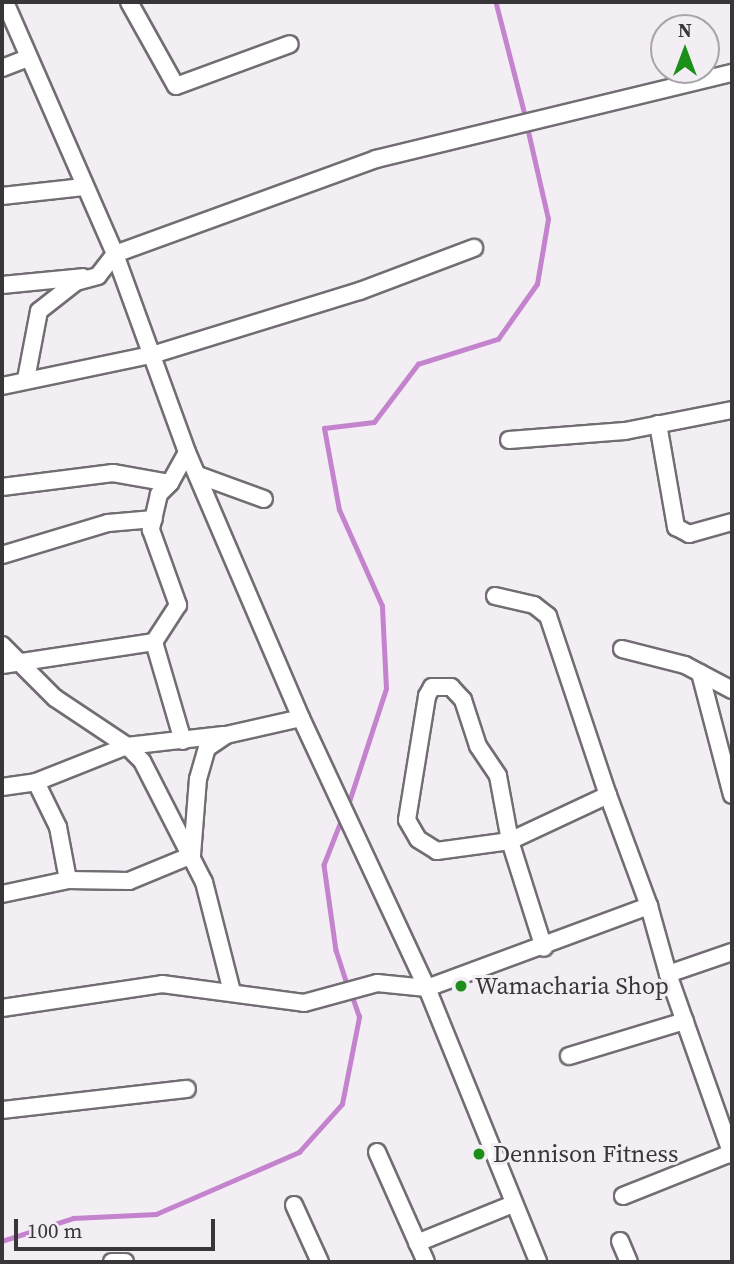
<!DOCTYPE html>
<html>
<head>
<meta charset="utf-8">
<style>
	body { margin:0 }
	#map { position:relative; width:734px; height:1264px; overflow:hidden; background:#f3edf4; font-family:"Source Serif 4",serif }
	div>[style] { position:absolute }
	.stream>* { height:4.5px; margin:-2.25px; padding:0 2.25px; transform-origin:2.25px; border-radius:2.25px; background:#c483cd }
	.roads { filter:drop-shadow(2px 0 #726d73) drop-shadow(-2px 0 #726d73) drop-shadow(0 2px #726d73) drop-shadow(0 -2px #726d73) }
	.minor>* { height:16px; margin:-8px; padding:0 8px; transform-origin:8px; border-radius:8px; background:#fff }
	.dots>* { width:19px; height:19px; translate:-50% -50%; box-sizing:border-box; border:4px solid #f3edf4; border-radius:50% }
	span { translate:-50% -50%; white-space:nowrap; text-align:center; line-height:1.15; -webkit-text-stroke:6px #f3edf4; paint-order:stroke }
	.poi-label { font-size:24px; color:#383639 }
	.left { translate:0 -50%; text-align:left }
	.frame { position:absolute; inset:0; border:4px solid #383639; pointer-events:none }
	.north { position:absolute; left:650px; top:14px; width:70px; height:70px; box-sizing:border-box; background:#f3edf4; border:2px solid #a8a4a9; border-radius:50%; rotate:0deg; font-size:19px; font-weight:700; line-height:28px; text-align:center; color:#383639 }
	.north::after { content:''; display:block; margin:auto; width:24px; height:32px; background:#1b8f19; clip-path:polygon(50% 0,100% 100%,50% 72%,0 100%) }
	.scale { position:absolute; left:14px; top:1219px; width:201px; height:32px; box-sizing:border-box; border:4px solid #383639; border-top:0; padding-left:9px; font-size:21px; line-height:24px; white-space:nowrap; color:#383639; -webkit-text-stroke:5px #f3edf4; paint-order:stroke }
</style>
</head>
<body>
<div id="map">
	<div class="stream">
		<div style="left:496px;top:2px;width:121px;rotate:75.6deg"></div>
		<div style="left:347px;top:808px;width:125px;rotate:-71.9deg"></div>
		<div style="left:386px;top:689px;width:83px;rotate:-92.8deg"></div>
		<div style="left:382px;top:606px;width:105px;rotate:-114.1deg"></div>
		<div style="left:339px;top:510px;width:83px;rotate:-100.4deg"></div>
		<div style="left:324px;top:428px;width:50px;rotate:-6.8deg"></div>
		<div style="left:374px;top:422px;width:73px;rotate:-52.8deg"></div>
		<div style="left:418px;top:364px;width:84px;rotate:-17.4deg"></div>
		<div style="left:498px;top:339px;width:67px;rotate:-54.7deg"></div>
		<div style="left:537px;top:284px;width:66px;rotate:-80.4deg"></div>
		<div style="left:548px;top:219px;width:94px;rotate:-102.9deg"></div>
		<div style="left:342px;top:819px;width:49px;rotate:111.4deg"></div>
		<div style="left:324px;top:865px;width:86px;rotate:82deg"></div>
		<div style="left:336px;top:950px;width:38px;rotate:72deg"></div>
		<div style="left:2px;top:1241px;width:75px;rotate:-17.9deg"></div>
		<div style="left:73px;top:1218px;width:83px;rotate:-2.8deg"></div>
		<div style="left:156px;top:1214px;width:156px;rotate:-23.4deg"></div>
		<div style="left:299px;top:1152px;width:64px;rotate:-48.1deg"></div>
		<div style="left:342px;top:1104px;width:89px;rotate:-78.9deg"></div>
		<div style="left:359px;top:1017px;width:24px;rotate:-109deg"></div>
	</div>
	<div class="roads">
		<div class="minor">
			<div style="left:5px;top:2px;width:275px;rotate:66.4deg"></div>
			<div style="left:115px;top:254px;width:278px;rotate:-20deg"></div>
			<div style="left:376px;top:159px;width:366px;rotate:-13.6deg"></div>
			<div style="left:129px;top:2px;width:96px;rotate:60.8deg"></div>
			<div style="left:176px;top:86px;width:121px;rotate:-20.2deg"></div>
			<div style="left:2px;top:68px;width:25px;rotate:-21deg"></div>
			<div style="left:2px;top:196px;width:82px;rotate:-6.3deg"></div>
			<div style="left:2px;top:285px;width:81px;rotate:-5.6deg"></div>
			<div style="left:2px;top:386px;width:156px;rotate:-11.8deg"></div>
			<div style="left:155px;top:354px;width:214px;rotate:-17.1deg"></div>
			<div style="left:360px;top:291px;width:122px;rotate:-20.7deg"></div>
			<div style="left:658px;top:424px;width:105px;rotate:80.1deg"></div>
			<div style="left:676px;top:527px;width:15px;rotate:28deg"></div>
			<div style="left:689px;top:534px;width:45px;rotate:-15.6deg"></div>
			<div style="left:509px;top:440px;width:116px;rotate:-4.4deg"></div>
			<div style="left:625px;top:431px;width:109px;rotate:-11.1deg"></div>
			<div style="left:198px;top:475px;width:70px;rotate:20deg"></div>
			<div style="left:170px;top:483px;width:16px;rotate:135deg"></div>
			<div style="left:159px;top:494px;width:37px;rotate:103deg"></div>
			<div style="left:151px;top:530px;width:80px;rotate:70.2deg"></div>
			<div style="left:178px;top:605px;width:44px;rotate:123deg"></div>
			<div style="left:154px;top:642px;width:103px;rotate:73.7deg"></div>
			<div style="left:2px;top:487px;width:112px;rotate:-7.2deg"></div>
			<div style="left:113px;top:473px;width:58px;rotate:10deg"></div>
			<div style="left:170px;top:483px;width:35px;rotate:-61deg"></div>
			<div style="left:2px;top:555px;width:111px;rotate:-16.8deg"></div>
			<div style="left:108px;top:523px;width:46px;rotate:-5deg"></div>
			<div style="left:495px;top:596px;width:40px;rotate:13deg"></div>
			<div style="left:534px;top:605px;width:18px;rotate:38deg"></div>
			<div style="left:548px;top:616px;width:189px;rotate:71.5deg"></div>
			<div style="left:608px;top:795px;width:108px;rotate:154.9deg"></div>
			<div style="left:510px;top:841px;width:74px;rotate:172.2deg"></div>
			<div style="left:437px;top:851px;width:22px;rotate:-148deg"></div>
			<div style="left:418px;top:839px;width:22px;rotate:-120deg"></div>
			<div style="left:407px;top:820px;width:126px;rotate:-80.8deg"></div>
			<div style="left:427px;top:696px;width:10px;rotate:-61deg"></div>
			<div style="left:432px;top:687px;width:19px"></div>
			<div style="left:451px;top:687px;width:18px;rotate:47deg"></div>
			<div style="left:463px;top:700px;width:48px;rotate:71.9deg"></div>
			<div style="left:478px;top:746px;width:36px;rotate:56deg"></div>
			<div style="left:498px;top:776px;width:66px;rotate:79.5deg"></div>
			<div style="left:510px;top:841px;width:112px;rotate:72.4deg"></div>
			<div style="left:2px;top:645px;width:75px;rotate:45deg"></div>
			<div style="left:55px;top:698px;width:87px;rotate:33.7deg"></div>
			<div style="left:127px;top:746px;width:97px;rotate:-6.5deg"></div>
			<div style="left:622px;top:649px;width:65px;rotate:14.3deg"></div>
			<div style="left:685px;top:665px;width:53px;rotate:28deg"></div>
			<div style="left:2px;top:665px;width:154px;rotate:-8.6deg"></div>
			<div style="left:700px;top:673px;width:126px;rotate:75.3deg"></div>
			<div style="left:301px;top:718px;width:298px;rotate:65deg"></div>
			<div style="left:427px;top:988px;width:296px;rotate:67.9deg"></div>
			<div style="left:36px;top:782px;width:98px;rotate:-21.6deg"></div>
			<div style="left:127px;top:746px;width:21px;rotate:45deg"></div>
			<div style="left:142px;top:761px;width:136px;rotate:62.9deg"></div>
			<div style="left:204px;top:882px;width:114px;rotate:75.7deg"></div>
			<div style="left:2px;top:787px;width:34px;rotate:-8deg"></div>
			<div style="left:36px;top:782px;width:50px;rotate:63.9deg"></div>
			<div style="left:58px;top:827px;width:54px;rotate:79.3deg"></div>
			<div style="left:608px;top:795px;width:118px;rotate:69.7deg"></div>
			<div style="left:2px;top:894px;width:67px;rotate:-12deg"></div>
			<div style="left:68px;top:880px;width:61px;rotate:0.9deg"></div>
			<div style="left:129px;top:881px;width:68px;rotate:-22.4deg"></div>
			<div style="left:192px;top:855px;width:76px;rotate:-85.5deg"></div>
			<div style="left:198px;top:779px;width:32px;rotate:-74deg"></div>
			<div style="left:207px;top:748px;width:23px;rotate:-34deg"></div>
			<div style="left:226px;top:735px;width:77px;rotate:-12.8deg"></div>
			<div style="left:301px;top:718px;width:289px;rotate:-113.2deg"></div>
			<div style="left:187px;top:452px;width:211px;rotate:-110deg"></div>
			<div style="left:115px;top:254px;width:28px;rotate:128deg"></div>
			<div style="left:98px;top:276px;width:23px;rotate:165deg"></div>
			<div style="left:76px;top:282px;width:47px;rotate:141.9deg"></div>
			<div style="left:39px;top:311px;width:69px;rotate:100.8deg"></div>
			<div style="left:668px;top:974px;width:192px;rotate:70.5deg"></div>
			<div style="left:2px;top:1008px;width:162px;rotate:-8.5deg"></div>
			<div style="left:162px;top:984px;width:143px;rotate:7.6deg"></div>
			<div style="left:304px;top:1003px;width:76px;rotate:-15.3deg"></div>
			<div style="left:377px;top:983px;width:50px;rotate:5.7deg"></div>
			<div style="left:427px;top:988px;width:237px;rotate:-20.3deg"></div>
			<div style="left:649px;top:906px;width:71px;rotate:74.4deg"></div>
			<div style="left:668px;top:974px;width:68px;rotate:-19deg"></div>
			<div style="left:569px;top:1056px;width:121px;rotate:-16.8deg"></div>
			<div style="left:2px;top:1110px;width:186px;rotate:-6.5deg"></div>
			<div style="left:377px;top:1152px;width:120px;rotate:66deg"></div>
			<div style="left:623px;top:1196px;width:116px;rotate:-21.7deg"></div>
			<div style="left:294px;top:1205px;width:63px;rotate:65.5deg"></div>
			<div style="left:620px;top:1241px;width:23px;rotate:67deg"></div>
			<div style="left:417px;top:1243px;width:104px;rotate:-22.1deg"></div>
			<div style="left:112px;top:1262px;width:13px"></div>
		</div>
	</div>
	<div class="dots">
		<div style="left:461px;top:986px;background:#1b8f19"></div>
		<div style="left:479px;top:1154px;background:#1b8f19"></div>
	</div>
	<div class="poi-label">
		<span class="left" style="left:475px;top:986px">Wamacharia Shop</span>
		<span class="left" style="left:493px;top:1154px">Dennison Fitness</span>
	</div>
	<div class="frame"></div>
	<div class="north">N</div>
	<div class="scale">100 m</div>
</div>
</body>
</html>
